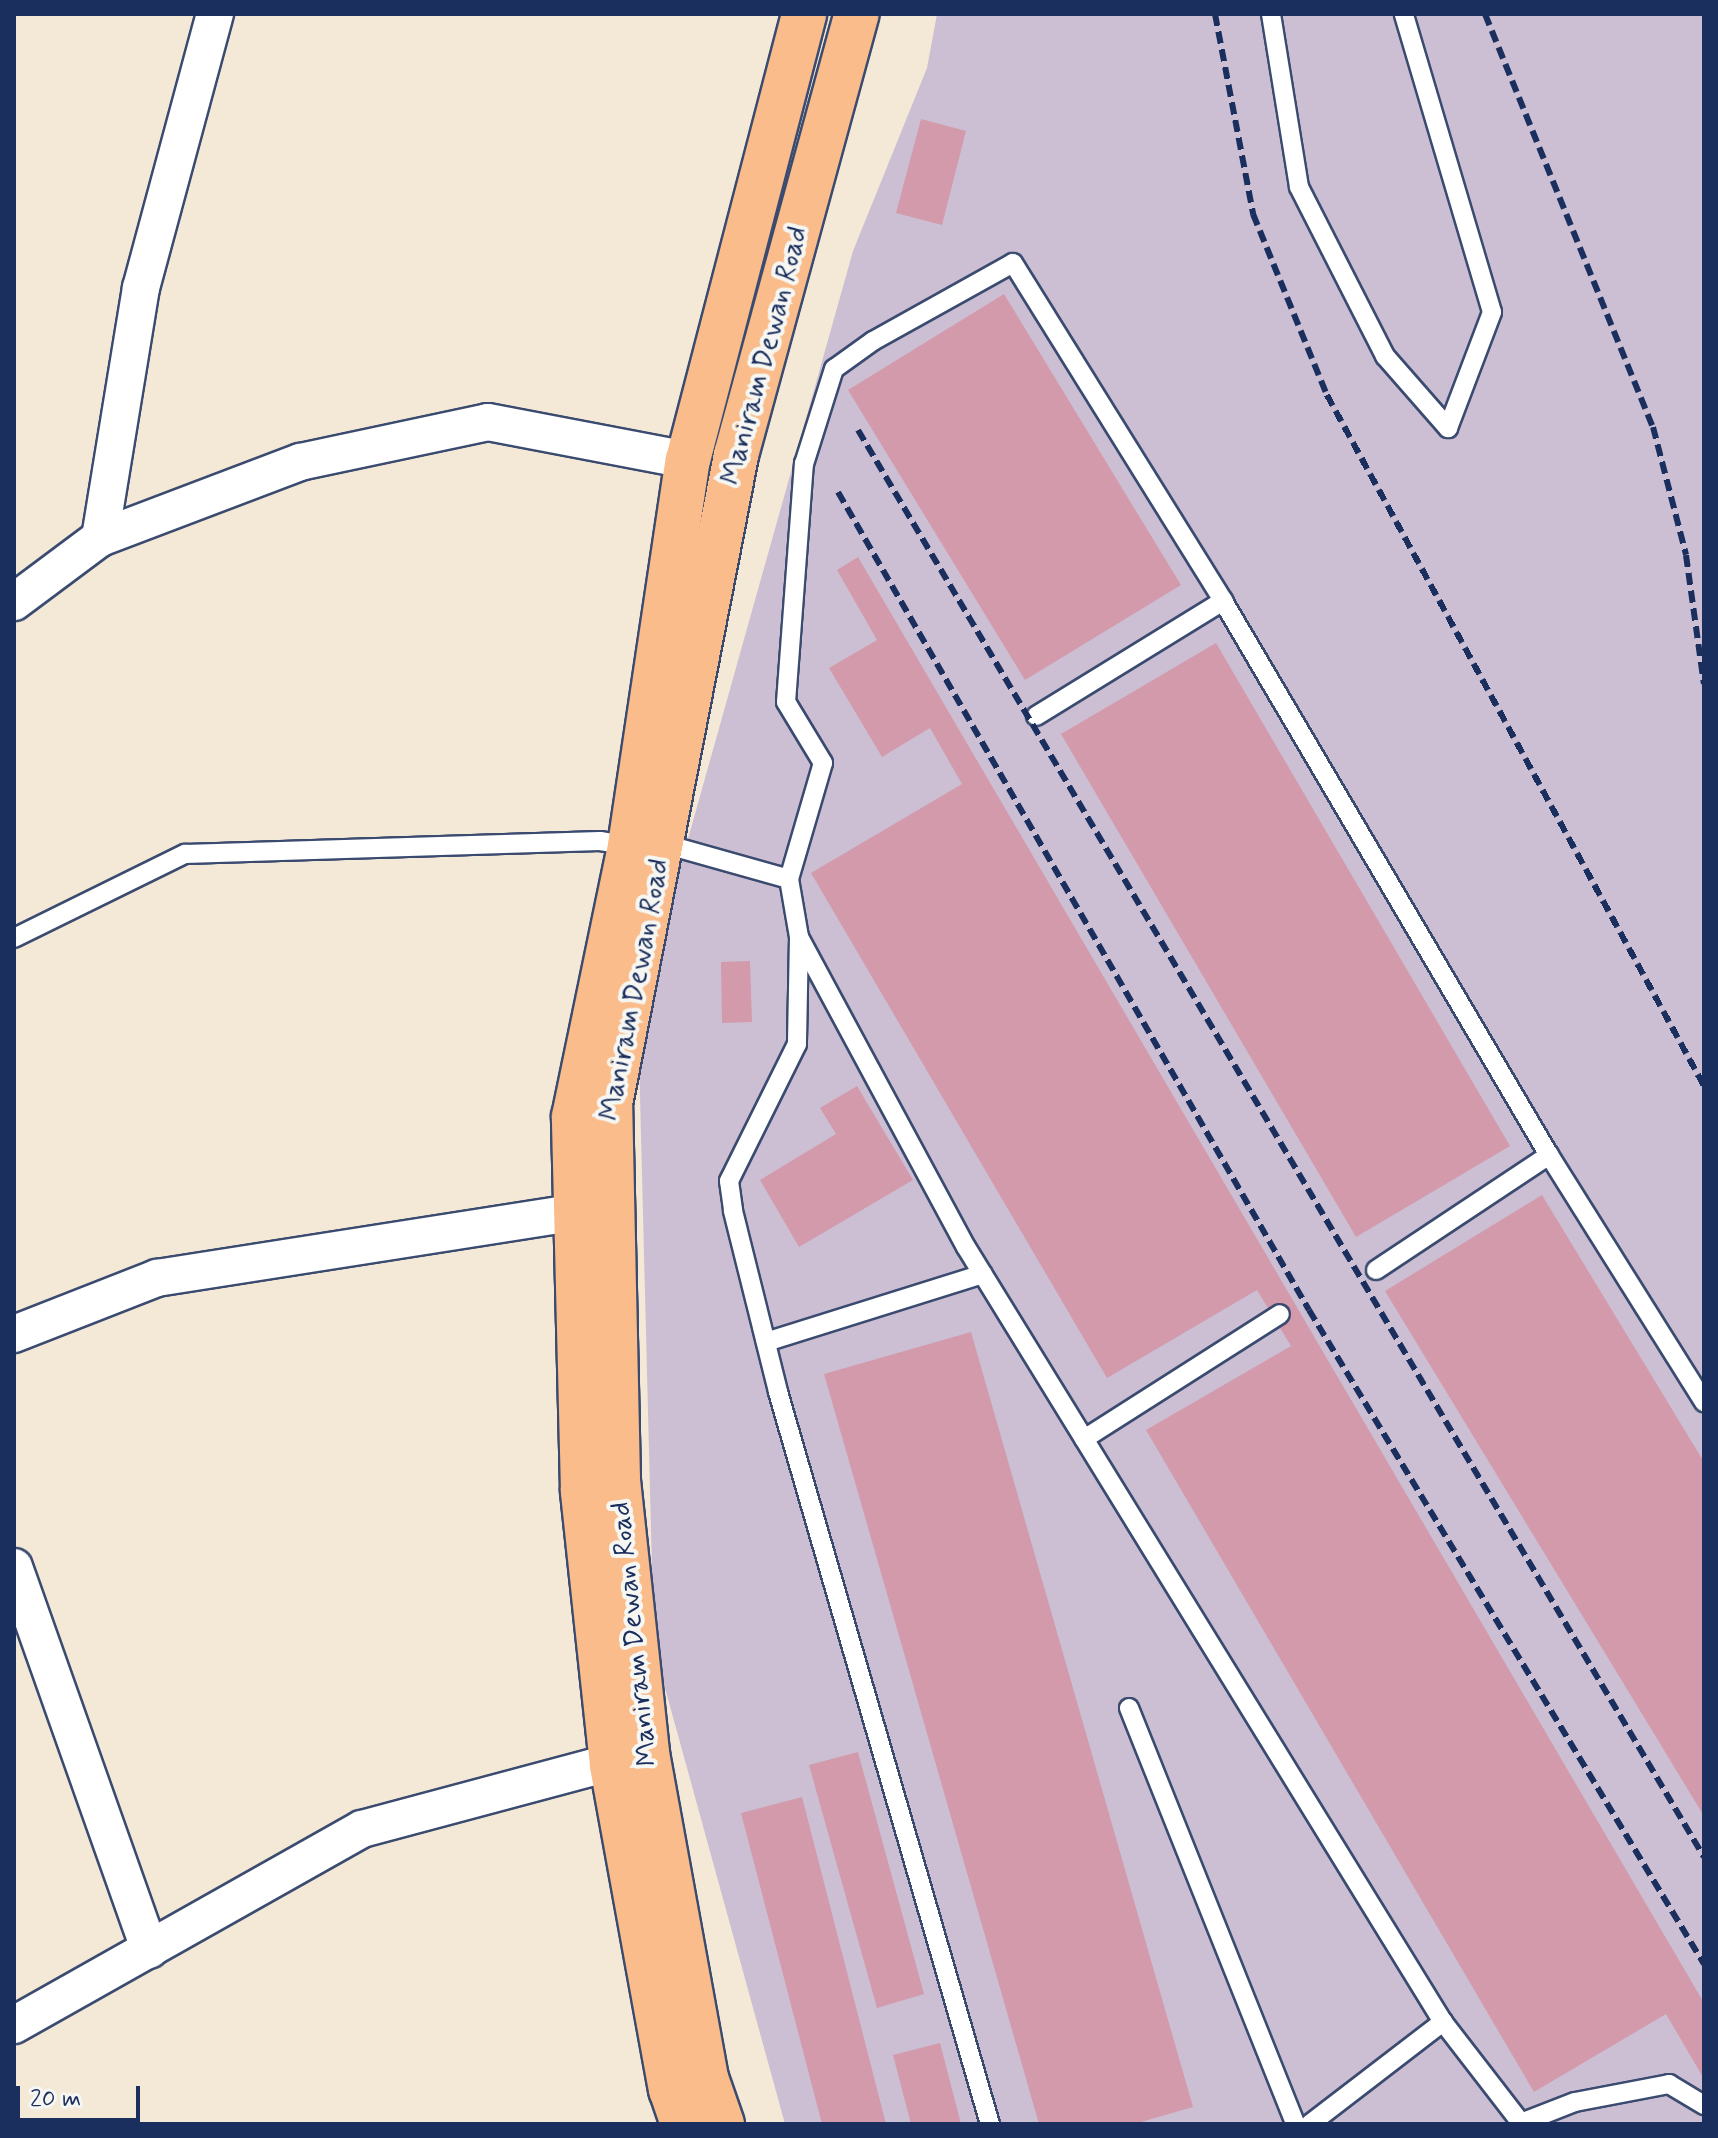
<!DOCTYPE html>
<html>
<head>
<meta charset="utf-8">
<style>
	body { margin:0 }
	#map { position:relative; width:1718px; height:2138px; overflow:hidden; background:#f3e9d6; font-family:Mynerve,sans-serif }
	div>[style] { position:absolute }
	.industrial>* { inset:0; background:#ccbfd4 }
	.building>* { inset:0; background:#d29aab }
	.roads { filter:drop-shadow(2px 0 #3b4b70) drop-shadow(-2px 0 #3b4b70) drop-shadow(0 2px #3b4b70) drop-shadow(0 -2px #3b4b70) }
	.service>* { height:18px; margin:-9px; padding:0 9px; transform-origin:9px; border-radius:9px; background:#fff }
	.minor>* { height:36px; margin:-18px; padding:0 18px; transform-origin:18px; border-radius:18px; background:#fff }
	.primary>* { height:44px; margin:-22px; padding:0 22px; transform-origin:22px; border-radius:22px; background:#f9bc8a }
	.rail>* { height:6px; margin-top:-3px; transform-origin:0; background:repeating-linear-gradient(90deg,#1b2f5e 0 12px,transparent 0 18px) }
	span { translate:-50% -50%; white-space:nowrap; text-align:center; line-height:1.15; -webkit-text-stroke:8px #f6f6f2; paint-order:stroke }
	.street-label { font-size:28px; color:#1b2f5e }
	.frame { position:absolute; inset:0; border:16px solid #1b2f5e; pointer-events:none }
	.scale { position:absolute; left:16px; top:2086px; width:124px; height:36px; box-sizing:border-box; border:4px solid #1b2f5e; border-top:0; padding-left:10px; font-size:24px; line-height:28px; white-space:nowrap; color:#1b2f5e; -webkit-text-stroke:6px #f6f6f2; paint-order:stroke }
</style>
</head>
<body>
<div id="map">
	<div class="industrial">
		<div style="clip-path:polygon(937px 14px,1704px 14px,1704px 2124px,785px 2124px,654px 1648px,638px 1017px,853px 251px,927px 68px)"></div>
	</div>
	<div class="building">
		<div style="clip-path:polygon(921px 119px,966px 131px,942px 225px,896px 213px)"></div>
		<div style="clip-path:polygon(1004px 294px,1181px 585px,1025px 680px,848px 390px)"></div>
		<div style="clip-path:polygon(858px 557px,1704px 2003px,1704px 2079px,1666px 2014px,1534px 2092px,1146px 1430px,1291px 1346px,1257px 1290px,1107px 1378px,811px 873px,962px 784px,930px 728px,882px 757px,829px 668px,877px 640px,837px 570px)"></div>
		<div style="clip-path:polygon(1216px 643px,1510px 1146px,1356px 1237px,1061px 734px)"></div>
		<div style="clip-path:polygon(750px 961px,752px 1022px,722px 1023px,721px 962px)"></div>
		<div style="clip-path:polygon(857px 1086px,913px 1180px,799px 1247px,760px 1180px,836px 1134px,820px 1108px)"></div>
		<div style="clip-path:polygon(1542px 1195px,1704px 1462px,1704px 1816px,1385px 1291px)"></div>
		<div style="clip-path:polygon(971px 1332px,1193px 2107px,1134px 2124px,1039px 2124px,824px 1374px)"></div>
		<div style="clip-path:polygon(858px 1752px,924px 1994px,877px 2008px,809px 1765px)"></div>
		<div style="clip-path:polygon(802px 1797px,886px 2124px,822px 2124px,741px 1813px)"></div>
		<div style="clip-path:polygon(940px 2043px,961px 2124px,911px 2124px,893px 2055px)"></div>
	</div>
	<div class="roads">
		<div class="service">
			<div style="left:1271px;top:14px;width:175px;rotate:80.8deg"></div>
			<div style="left:1299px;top:187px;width:190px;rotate:63deg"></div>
			<div style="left:1385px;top:356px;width:96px;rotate:48.8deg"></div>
			<div style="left:1448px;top:428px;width:124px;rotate:-69.2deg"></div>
			<div style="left:1492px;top:312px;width:311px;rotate:-106.5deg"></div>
			<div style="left:1036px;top:716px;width:220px;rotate:-31.6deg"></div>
			<div style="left:661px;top:843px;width:133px;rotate:15.7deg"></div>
			<div style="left:789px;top:879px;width:59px;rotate:80.2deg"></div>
			<div style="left:799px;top:937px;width:352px;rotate:61.7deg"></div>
			<div style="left:966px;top:1247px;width:910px;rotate:58.39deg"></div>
			<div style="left:1443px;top:2022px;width:128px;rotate:52.3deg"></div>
			<div style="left:1521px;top:2123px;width:58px;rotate:-21.3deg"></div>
			<div style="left:1575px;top:2102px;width:96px;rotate:-10.8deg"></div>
			<div style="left:1669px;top:2084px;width:41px;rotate:31deg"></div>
			<div style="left:789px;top:879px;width:121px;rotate:-73.7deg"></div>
			<div style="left:823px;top:763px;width:71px;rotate:-121.2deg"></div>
			<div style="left:786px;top:702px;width:239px;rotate:-85.7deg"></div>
			<div style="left:804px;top:464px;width:100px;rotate:-72.5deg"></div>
			<div style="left:834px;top:369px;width:48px;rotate:-35.7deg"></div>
			<div style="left:873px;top:341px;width:160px;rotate:-29.1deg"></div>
			<div style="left:1013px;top:263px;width:398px;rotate:58.1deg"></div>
			<div style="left:1223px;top:601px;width:643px;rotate:59.53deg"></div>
			<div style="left:1549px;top:1155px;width:292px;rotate:57.9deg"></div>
			<div style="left:799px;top:937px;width:107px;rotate:91.1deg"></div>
			<div style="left:797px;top:1044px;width:153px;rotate:116.4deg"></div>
			<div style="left:729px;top:1181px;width:30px;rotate:82deg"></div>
			<div style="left:733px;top:1211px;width:187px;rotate:76deg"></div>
			<div style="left:778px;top:1392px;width:762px;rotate:73.85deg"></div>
			<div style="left:14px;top:938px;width:191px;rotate:-26.2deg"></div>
			<div style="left:185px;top:854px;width:415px;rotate:-1.8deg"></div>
			<div style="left:600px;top:841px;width:31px;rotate:9deg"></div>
			<div style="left:1376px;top:1270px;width:208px;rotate:-33.6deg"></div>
			<div style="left:766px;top:1342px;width:227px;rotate:-17.4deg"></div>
			<div style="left:1084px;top:1439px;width:232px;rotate:-32.5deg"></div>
			<div style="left:1129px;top:1708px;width:448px;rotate:68.2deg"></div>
			<div style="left:1310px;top:2124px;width:168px;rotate:-37.5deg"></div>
		</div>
		<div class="minor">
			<div style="left:100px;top:538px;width:253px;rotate:-80.7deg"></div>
			<div style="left:141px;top:288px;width:284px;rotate:-74.9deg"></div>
			<div style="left:14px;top:602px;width:107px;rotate:-36.7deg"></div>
			<div style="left:100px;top:538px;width:214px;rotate:-20.8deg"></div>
			<div style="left:300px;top:462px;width:192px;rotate:-12deg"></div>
			<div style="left:488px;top:422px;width:204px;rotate:10.8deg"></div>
			<div style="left:14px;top:1334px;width:154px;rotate:-21.4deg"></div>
			<div style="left:157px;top:1278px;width:421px;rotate:-8.9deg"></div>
			<div style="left:14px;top:1567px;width:406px;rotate:70.5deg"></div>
			<div style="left:14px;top:2025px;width:399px;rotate:-29.4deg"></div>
			<div style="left:362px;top:1829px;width:286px;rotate:-15deg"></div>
		</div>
		<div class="primary">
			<div style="left:683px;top:2124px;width:36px;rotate:-109deg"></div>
			<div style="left:671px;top:2090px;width:331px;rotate:-100.3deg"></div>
			<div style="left:612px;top:1764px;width:275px;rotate:-96.1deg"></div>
			<div style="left:583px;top:1491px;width:374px;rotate:-91.4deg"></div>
			<div style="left:574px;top:1117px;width:277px;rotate:-78.3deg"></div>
			<div style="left:630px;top:846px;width:390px;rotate:-81.5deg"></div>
			<div style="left:688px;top:460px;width:461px;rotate:-75.4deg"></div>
			<div style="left:722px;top:2124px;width:49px;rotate:-109.2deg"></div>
			<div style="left:706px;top:2078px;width:331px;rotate:-100.3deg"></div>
			<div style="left:647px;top:1752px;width:275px;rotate:-96.1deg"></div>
			<div style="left:618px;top:1479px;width:375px;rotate:-91.2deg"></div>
			<div style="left:610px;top:1104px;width:661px;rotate:-79.01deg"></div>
			<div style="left:736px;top:455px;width:457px;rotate:-74.7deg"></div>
		</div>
	</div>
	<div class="rail">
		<div style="left:1215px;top:14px;width:204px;rotate:79.2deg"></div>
		<div style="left:1253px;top:214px;width:196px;rotate:67.8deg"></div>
		<div style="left:1327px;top:395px;width:787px;rotate:61.38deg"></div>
		<div style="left:1485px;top:14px;width:446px;rotate:67.9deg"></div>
		<div style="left:1653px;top:427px;width:132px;rotate:75.5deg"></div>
		<div style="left:1686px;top:555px;width:130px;rotate:82.1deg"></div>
		<div style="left:858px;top:430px;width:1659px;rotate:59.34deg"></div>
		<div style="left:838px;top:492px;width:944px;rotate:60.07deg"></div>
		<div style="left:1309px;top:1310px;width:764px;rotate:58.87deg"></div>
	</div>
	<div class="street-label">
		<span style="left:766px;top:356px;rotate:-75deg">Maniram Dewan Road</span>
		<span style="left:636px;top:990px;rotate:-79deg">Maniram Dewan Road</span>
		<span style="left:635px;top:1634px;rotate:-96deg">Maniram Dewan Road</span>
	</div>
	<div class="frame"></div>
	<div class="scale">20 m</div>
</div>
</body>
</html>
